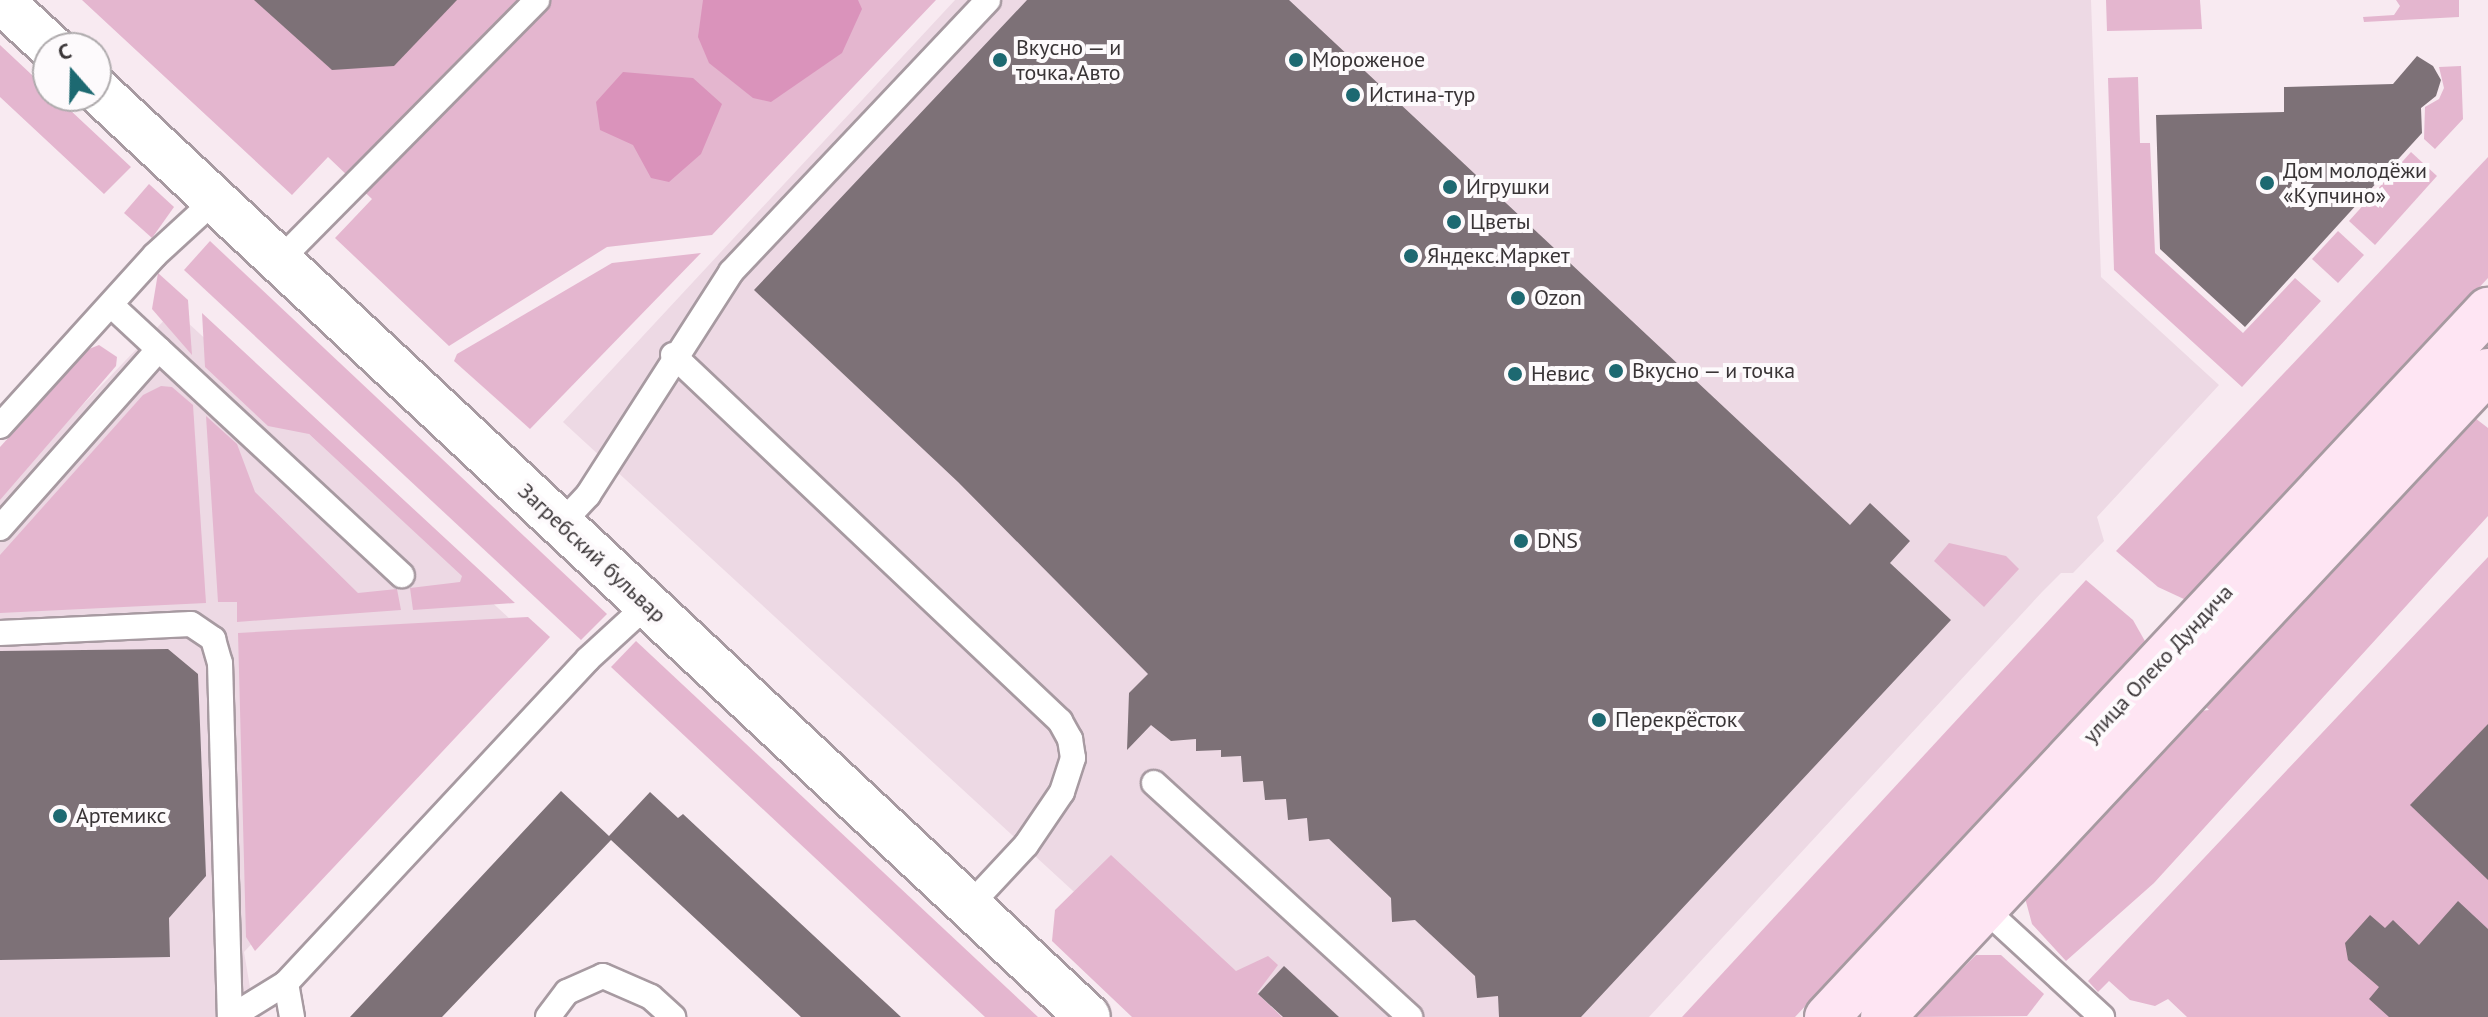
<!DOCTYPE html>
<html>
<head>
<meta charset="utf-8">
<style>
	body { margin:0 }
	#map { position:relative; width:2488px; height:1017px; overflow:hidden; background:#f8eaf1; font-family:"PT Sans",sans-serif }
	div>[style] { position:absolute }
	.built>* { inset:0; background:#edd9e4 }
	.green>* { inset:0; background:#e4b6cf }
	.forest>* { inset:0; background:#da93bb }
	.building>* { inset:0; background:#7d7177 }
	.roads { filter:drop-shadow(2px 0 #a79aa1) drop-shadow(-2px 0 #a79aa1) drop-shadow(0 2px #a79aa1) drop-shadow(0 -2px #a79aa1) }
	.lane>* { height:24px; margin:-12px; padding:0 12px; transform-origin:12px; border-radius:12px; background:#fff }
	.street>* { height:44px; margin:-22px; padding:0 22px; transform-origin:22px; border-radius:22px; background:#fff }
	.secondary>* { height:44px; margin:-22px; padding:0 22px; transform-origin:22px; border-radius:22px; background:#fee5f3 }
	.dots>* { width:22px; height:22px; translate:-50% -50%; box-sizing:border-box; border:4px solid #fdfafc; border-radius:50% }
	span { translate:-50% -50%; white-space:nowrap; text-align:center; line-height:1.15; -webkit-text-stroke:8px #fdfafc; paint-order:stroke }
	.poi-label { font-size:22px; color:#393436 }
	.left { translate:0 -50%; text-align:left }
	.street-label { font-size:22px; color:#393436 }
	.north { position:absolute; left:32px; top:32px; width:80px; height:80px; box-sizing:border-box; background:#fdfafc; border:2px solid #afabad; border-radius:50%; rotate:340deg; font-size:22px; font-weight:700; line-height:32px; text-align:center; color:#393436 }
	.north::after { content:''; display:block; margin:auto; width:28px; height:36px; background:#1d6971; clip-path:polygon(50% 0,100% 100%,50% 72%,0 100%) }
</style>
</head>
<body>
<div id="map">
	<div class="built">
		<div style="clip-path:polygon(955px 0,2091px 0,2101px 277px,2219px 385px,2097px 517px,2104px 541px,2073px 573px,2061px 573px,2042px 592px,1649px 1017px,1283px 1017px,1258px 994px,1237px 1017px,1210px 1017px,563px 422px)"></div>
		<div style="clip-path:polygon(174px 310px,534px 641px,244px 952px,255px 1017px,0 1017px,0 491px)"></div>
	</div>
	<div class="green">
		<div style="clip-path:polygon(82px 0,936px 0,712px 235px,607px 247px,449px 346px,335px 238px,372px 199px,328px 157px,292px 195px)"></div>
		<div style="clip-path:polygon(2106px 0,2200px 0,2202px 29px,2107px 31px)"></div>
		<div style="clip-path:polygon(2396px 0,2459px 0,2459px 17px,2364px 22px,2363px 17px,2394px 15px,2400px 6px)"></div>
		<div style="clip-path:polygon(0 45px,48px 90px,48px 96px,55px 96px,131px 167px,104px 194px,0 97px)"></div>
		<div style="clip-path:polygon(2461px 66px,2463px 119px,2435px 149px,2424px 139px,2425px 107px,2439px 99px,2444px 88px,2439px 67px)"></div>
		<div style="clip-path:polygon(2138px 77px,2140px 143px,2150px 143px,2155px 253px,2243px 333px,2295px 278px,2321px 301px,2242px 387px,2114px 270px,2108px 78px)"></div>
		<div style="clip-path:polygon(2411px 152px,2437px 176px,2375px 245px,2349px 221px)"></div>
		<div style="clip-path:polygon(2488px 157px,2488px 278px,2186px 600px,2158px 587px,2116px 551px)"></div>
		<div style="clip-path:polygon(149px 184px,174px 207px,152px 238px,124px 213px)"></div>
		<div style="clip-path:polygon(2338px 231px,2364px 255px,2338px 283px,2312px 259px)"></div>
		<div style="clip-path:polygon(210px 241px,607px 614px,581px 640px,184px 270px)"></div>
		<div style="clip-path:polygon(701px 253px,530px 429px,454px 361px,457px 354px,612px 263px)"></div>
		<div style="clip-path:polygon(158px 273px,188px 300px,192px 355px,152px 309px)"></div>
		<div style="clip-path:polygon(202px 313px,515px 603px,413px 610px,410px 588px,460px 582px,462px 576px,309px 434px,268px 426px,205px 367px)"></div>
		<div style="clip-path:polygon(99px 345px,117px 357px,116px 366px,0 500px,0 447px,89px 349px)"></div>
		<div style="clip-path:polygon(161px 386px,172px 387px,193px 405px,206px 603px,0 613px,0 555px,143px 395px)"></div>
		<div style="clip-path:polygon(206px 416px,237px 444px,255px 492px,358px 593px,397px 589px,401px 610px,237px 622px,237px 602px,218px 602px)"></div>
		<div style="clip-path:polygon(2475px 418px,2488px 428px,2488px 516px,2154px 883px,2066px 961px,2032px 924px,2025px 898px,2200px 711px,2209px 710px,2205px 706px)"></div>
		<div style="clip-path:polygon(1949px 543px,2006px 556px,2019px 569px,1984px 607px,1934px 561px)"></div>
		<div style="clip-path:polygon(2488px 557px,2488px 1017px,2187px 1017px,2168px 999px,2155px 1006px,2130px 1000px,2109px 981px,2098px 992px,2088px 981px)"></div>
		<div style="clip-path:polygon(2086px 580px,2133px 620px,2146px 643px,1795px 1017px,1682px 1017px)"></div>
		<div style="clip-path:polygon(528px 617px,550px 637px,255px 951px,246px 937px,238px 633px)"></div>
		<div style="clip-path:polygon(636px 641px,1038px 1017px,985px 1017px,611px 667px)"></div>
		<div style="clip-path:polygon(1111px 855px,1236px 971px,1268px 956px,1278px 965px,1257px 993px,1282px 1017px,1132px 1017px,1052px 941px,1055px 910px)"></div>
		<div style="clip-path:polygon(1976px 955px,2001px 955px,2044px 994px,2027px 1016px,1913px 1017px)"></div>
	</div>
	<div class="forest">
		<div style="clip-path:polygon(703px 0,858px 0,862px 9px,842px 53px,771px 102px,753px 98px,709px 63px,698px 37px)"></div>
		<div style="clip-path:polygon(623px 72px,693px 78px,722px 104px,701px 154px,669px 182px,651px 178px,633px 145px,600px 130px,596px 102px)"></div>
	</div>
	<div class="building">
		<div style="clip-path:polygon(254px 0,457px 0,394px 66px,332px 70px)"></div>
		<div style="clip-path:polygon(1027px 0,1289px 0,1850px 525px,1870px 503px,1910px 541px,1890px 563px,1951px 620px,1581px 1017px,1499px 1017px,1498px 996px,1477px 998px,1475px 976px,1415px 920px,1392px 922px,1391px 898px,1329px 839px,1309px 841px,1307px 818px,1288px 820px,1286px 799px,1265px 800px,1263px 781px,1243px 782px,1241px 756px,1221px 757px,1221px 750px,1196px 751px,1196px 739px,1171px 741px,1151px 725px,1127px 750px,1129px 693px,1148px 674px,958px 482px,754px 290px)"></div>
		<div style="clip-path:polygon(2417px 56px,2433px 66px,2441px 80px,2436px 96px,2421px 108px,2422px 133px,2245px 327px,2160px 249px,2156px 115px,2284px 112px,2284px 87px,2393px 84px)"></div>
		<div style="clip-path:polygon(168px 649px,198px 674px,206px 876px,169px 918px,170px 957px,0 960px,0 651px)"></div>
		<div style="clip-path:polygon(2488px 724px,2488px 880px,2410px 805px)"></div>
		<div style="clip-path:polygon(561px 791px,609px 836px,650px 792px,678px 818px,683px 814px,901px 1017px,801px 1017px,611px 840px,442px 1017px,350px 1017px)"></div>
		<div style="clip-path:polygon(2458px 901px,2488px 929px,2488px 1017px,2389px 1017px,2369px 999px,2379px 987px,2348px 960px,2345px 943px,2370px 915px,2385px 928px,2393px 920px,2419px 945px)"></div>
		<div style="clip-path:polygon(1284px 966px,1339px 1017px,1283px 1017px,1258px 994px)"></div>
	</div>
	<div class="roads">
		<div class="lane">
			<div style="left:279px;top:261px;width:367px;rotate:-45.3deg"></div>
			<div style="left:111px;top:305px;width:397px;rotate:42.9deg"></div>
			<div style="left:673px;top:355px;width:533px;rotate:43.4deg"></div>
			<div style="left:1060px;top:721px;width:21px;rotate:61deg"></div>
			<div style="left:1070px;top:739px;width:19px;rotate:81deg"></div>
			<div style="left:1073px;top:758px;width:36px;rotate:108deg"></div>
			<div style="left:1062px;top:792px;width:64px;rotate:124.2deg"></div>
			<div style="left:1026px;top:845px;width:82px;rotate:133deg"></div>
			<div style="left:0;top:426px;width:231px;rotate:-47.8deg"></div>
			<div style="left:155px;top:255px;width:81px;rotate:-42.5deg"></div>
			<div style="left:561px;top:524px;width:40px;rotate:-47deg"></div>
			<div style="left:588px;top:495px;width:265px;rotate:-57.3deg"></div>
			<div style="left:731px;top:272px;width:374px;rotate:-46.6deg"></div>
			<div style="left:0;top:528px;width:239px;rotate:-48.4deg"></div>
			<div style="left:0;top:633px;width:191px;rotate:-2.7deg"></div>
			<div style="left:191px;top:624px;width:27px;rotate:34deg"></div>
			<div style="left:213px;top:639px;width:25px;rotate:74deg"></div>
			<div style="left:220px;top:663px;width:354px;rotate:88.4deg"></div>
			<div style="left:1154px;top:783px;width:347px;rotate:42.4deg"></div>
			<div style="left:1977px;top:902px;width:170px;rotate:42.6deg"></div>
			<div style="left:286px;top:983px;width:35px;rotate:80deg"></div>
			<div style="left:231px;top:1017px;width:65px;rotate:-31.7deg"></div>
			<div style="left:286px;top:983px;width:443px;rotate:-47deg"></div>
			<div style="left:588px;top:659px;width:81px;rotate:-42.5deg"></div>
			<div style="left:548px;top:1017px;width:31px;rotate:-53deg"></div>
			<div style="left:567px;top:992px;width:39px;rotate:-24deg"></div>
			<div style="left:603px;top:976px;width:52px;rotate:23.6deg"></div>
			<div style="left:651px;top:997px;width:30px;rotate:42deg"></div>
		</div>
		<div class="street">
			<div style="left:0;top:0;width:71px;rotate:42.7deg"></div>
			<div style="left:96px;top:89px;width:1358px;rotate:43.09deg"></div>
		</div>
		<div class="secondary">
			<div style="left:1827px;top:1017px;width:968px;rotate:-46.93deg"></div>
			<div style="left:1883px;top:1017px;width:885px;rotate:-46.88deg"></div>
		</div>
	</div>
	<div class="dots">
		<div style="left:1000px;top:60px;background:#1d6971"></div>
		<div style="left:1296px;top:60px;background:#1d6971"></div>
		<div style="left:1353px;top:95px;background:#1d6971"></div>
		<div style="left:2267px;top:183px;background:#1d6971"></div>
		<div style="left:1450px;top:187px;background:#1d6971"></div>
		<div style="left:1454px;top:222px;background:#1d6971"></div>
		<div style="left:1411px;top:256px;background:#1d6971"></div>
		<div style="left:1518px;top:298px;background:#1d6971"></div>
		<div style="left:1616px;top:371px;background:#1d6971"></div>
		<div style="left:1515px;top:374px;background:#1d6971"></div>
		<div style="left:1521px;top:541px;background:#1d6971"></div>
		<div style="left:1599px;top:720px;background:#1d6971"></div>
		<div style="left:60px;top:816px;background:#1d6971"></div>
	</div>
	<div class="poi-label">
		<span class="left" style="left:1016px;top:60px">Вкусно — и<br>точка. Авто</span>
		<span class="left" style="left:1312px;top:60px">Мороженое</span>
		<span class="left" style="left:1369px;top:95px">Истина-тур</span>
		<span class="left" style="left:2283px;top:183px">Дом молодёжи<br>«Купчино»</span>
		<span class="left" style="left:1466px;top:187px">Игрушки</span>
		<span class="left" style="left:1470px;top:222px">Цветы</span>
		<span class="left" style="left:1427px;top:256px">Яндекс.Маркет</span>
		<span class="left" style="left:1534px;top:298px">Ozon</span>
		<span class="left" style="left:1632px;top:371px">Вкусно — и точка</span>
		<span class="left" style="left:1531px;top:374px">Невис</span>
		<span class="left" style="left:1537px;top:541px">DNS</span>
		<span class="left" style="left:1615px;top:720px">Перекрёсток</span>
		<span class="left" style="left:76px;top:816px">Артемикс</span>
	</div>
	<div class="street-label">
		<span style="left:592px;top:553px;rotate:43deg">Загребский бульвар</span>
		<span style="left:2158px;top:664px;rotate:-47deg">улица Олеко Дундича</span>
	</div>
	<div class="north">С</div>
</div>
</body>
</html>
